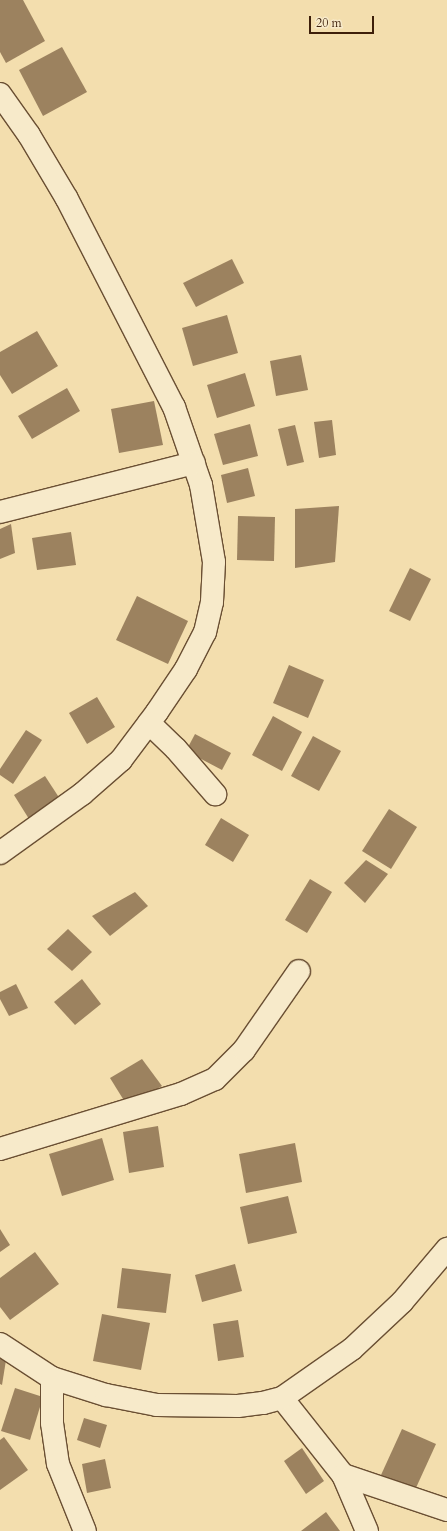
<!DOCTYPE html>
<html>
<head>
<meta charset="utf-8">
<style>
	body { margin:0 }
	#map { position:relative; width:447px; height:1531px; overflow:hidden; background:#f3deae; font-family:Cardo,serif }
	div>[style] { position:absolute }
	.building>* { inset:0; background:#9c825f }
	.roads { filter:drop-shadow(1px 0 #6a4f33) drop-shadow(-1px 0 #6a4f33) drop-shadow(0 1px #6a4f33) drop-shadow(0 -1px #6a4f33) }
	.minor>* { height:22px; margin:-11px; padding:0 11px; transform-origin:11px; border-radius:11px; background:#f7eaca }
	.tertiary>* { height:22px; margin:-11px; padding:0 11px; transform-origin:11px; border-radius:11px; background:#f7eaca }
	span { translate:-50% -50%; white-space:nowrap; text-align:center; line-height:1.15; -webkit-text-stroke:3.5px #f7eaca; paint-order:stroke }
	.scale { position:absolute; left:309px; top:16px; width:65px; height:18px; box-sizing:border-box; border:2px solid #3d1f0a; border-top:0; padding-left:5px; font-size:12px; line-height:14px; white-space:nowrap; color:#3d1f0a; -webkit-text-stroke:3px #f7eaca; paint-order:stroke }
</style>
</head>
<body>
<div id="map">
	<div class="building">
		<div style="clip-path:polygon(0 0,23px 0,45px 41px,6px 63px,0 52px)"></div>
		<div style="clip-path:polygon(62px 47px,87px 92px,43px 116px,19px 70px)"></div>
		<div style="clip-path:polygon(232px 259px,244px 283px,196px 307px,183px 283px)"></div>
		<div style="clip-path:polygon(227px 315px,238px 353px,193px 366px,182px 328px)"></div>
		<div style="clip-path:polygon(37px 331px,58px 366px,12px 394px,0 375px,0 352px)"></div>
		<div style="clip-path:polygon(301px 355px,308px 390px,276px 396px,270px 361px)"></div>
		<div style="clip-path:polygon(245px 373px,255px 406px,217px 418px,207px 385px)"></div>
		<div style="clip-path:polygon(67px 388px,80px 411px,32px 439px,18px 416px)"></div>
		<div style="clip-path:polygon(154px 401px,163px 445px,119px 453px,111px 409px)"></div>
		<div style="clip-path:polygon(332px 420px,336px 455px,319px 458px,314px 422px)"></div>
		<div style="clip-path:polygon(250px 424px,258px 456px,223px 465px,214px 434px)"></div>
		<div style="clip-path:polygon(295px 425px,304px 462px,287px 466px,278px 429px)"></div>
		<div style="clip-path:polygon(248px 468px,255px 496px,227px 503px,221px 475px)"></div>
		<div style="clip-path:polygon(339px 506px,335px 562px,295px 568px,295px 509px)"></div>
		<div style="clip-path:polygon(238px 516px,275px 517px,274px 561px,237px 560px)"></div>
		<div style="clip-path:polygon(11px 524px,15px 553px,0 559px,0 529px)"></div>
		<div style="clip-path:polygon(71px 532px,76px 565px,37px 570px,32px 538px)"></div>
		<div style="clip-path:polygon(410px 568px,431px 579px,410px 621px,389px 611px)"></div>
		<div style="clip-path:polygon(137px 596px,188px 621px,168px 664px,116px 640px)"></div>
		<div style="clip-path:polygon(289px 665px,324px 680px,308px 718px,273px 703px)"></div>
		<div style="clip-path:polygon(97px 697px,115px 727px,87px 744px,69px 713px)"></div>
		<div style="clip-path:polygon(273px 716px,302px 732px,282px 771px,252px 755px)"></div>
		<div style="clip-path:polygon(26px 730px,42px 740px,13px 784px,0 775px,0 769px)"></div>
		<div style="clip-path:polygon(195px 734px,231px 753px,222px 770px,186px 751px)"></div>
		<div style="clip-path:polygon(313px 736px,341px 751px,319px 791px,291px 776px)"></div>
		<div style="clip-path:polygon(45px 776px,60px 799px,29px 819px,14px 795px)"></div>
		<div style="clip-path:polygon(389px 809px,417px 827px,391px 869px,362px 851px)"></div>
		<div style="clip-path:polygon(221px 818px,249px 835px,233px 862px,205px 845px)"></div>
		<div style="clip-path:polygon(366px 860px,388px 874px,365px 903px,344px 883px)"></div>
		<div style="clip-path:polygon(310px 879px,332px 892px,307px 933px,285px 920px)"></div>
		<div style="clip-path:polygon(135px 892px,148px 906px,110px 936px,92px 916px)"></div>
		<div style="clip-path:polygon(68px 929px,92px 952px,72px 971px,47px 949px)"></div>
		<div style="clip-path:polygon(82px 979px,101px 1004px,75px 1025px,54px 1002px)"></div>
		<div style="clip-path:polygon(16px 984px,28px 1008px,9px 1016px,0 999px,0 992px)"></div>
		<div style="clip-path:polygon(142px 1059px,162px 1086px,128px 1107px,110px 1078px)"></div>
		<div style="clip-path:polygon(158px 1126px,164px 1167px,129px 1173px,123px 1132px)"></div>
		<div style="clip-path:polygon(102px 1138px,114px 1180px,62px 1196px,49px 1154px)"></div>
		<div style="clip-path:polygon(295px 1143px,302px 1182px,246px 1193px,239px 1154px)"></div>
		<div style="clip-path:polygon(288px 1196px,297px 1233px,248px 1244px,240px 1207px)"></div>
		<div style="clip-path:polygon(0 1229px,10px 1245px,0 1252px)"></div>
		<div style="clip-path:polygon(35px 1252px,59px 1284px,10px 1320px,0 1307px,0 1278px)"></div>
		<div style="clip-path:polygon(235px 1264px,242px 1291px,202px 1302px,195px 1275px)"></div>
		<div style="clip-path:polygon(122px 1268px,171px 1274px,166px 1313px,117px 1308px)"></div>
		<div style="clip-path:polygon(102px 1314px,150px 1323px,141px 1370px,93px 1361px)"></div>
		<div style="clip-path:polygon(238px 1320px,244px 1357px,218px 1361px,213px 1324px)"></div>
		<div style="clip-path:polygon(0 1357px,6px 1360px,2px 1385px,0 1384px)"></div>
		<div style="clip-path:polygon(15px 1388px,43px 1397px,30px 1440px,1px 1431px)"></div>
		<div style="clip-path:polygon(84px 1418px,107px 1425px,100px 1448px,77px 1440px)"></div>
		<div style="clip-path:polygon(402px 1429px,436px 1444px,415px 1490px,381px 1475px)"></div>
		<div style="clip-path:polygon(4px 1437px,28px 1470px,0 1490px,0 1440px)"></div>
		<div style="clip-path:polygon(302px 1448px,324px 1481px,306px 1494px,284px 1461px)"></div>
		<div style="clip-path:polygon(105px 1459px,111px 1488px,87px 1493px,82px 1464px)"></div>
		<div style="clip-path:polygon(326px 1512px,340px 1531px,301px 1531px)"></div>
	</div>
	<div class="roads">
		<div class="minor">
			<div style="left:0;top:94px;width:50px;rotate:54.7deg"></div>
			<div style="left:29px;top:135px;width:74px;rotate:59.3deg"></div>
			<div style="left:67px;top:199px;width:234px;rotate:62.8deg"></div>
			<div style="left:174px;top:407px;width:83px;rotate:70.9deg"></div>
			<div style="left:201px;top:485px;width:78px;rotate:80.4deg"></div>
			<div style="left:214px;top:562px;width:40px;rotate:92.9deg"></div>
			<div style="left:212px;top:602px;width:31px;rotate:103deg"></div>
			<div style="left:205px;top:632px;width:42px;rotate:117.2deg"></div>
			<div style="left:186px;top:669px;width:52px;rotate:124deg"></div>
			<div style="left:157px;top:712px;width:60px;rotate:126.9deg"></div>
			<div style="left:121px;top:760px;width:52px;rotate:138.9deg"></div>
			<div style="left:82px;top:794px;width:101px;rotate:144.3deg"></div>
			<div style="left:0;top:512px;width:200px;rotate:-14.2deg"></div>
			<div style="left:149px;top:723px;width:37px;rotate:44deg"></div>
			<div style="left:176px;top:749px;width:60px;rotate:49.1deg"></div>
			<div style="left:0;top:1149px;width:189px;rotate:-16.9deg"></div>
			<div style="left:181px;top:1094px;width:37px;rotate:-24deg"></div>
			<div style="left:215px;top:1079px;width:41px;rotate:-45deg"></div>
			<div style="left:244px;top:1050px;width:96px;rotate:-55.2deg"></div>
			<div style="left:52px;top:1378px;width:45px;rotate:90deg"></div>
			<div style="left:52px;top:1423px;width:41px;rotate:81.7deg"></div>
			<div style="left:58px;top:1464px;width:72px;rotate:68.1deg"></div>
			<div style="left:282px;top:1398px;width:98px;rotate:51.6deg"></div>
			<div style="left:343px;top:1475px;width:61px;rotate:66.8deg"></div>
			<div style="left:343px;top:1475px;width:110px;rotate:18.6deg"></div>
		</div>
		<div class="tertiary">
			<div style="left:0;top:1344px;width:62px;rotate:33.2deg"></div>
			<div style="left:52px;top:1378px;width:57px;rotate:17.5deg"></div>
			<div style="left:106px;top:1395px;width:52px;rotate:11.1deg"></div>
			<div style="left:157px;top:1405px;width:81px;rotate:0.7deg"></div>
			<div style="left:238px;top:1406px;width:25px;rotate:-7deg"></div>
			<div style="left:263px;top:1403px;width:20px;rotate:-15deg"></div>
			<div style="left:282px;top:1398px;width:85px;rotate:-35deg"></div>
			<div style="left:352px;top:1349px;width:69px;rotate:-43.2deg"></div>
			<div style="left:402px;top:1302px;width:70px;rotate:-49.7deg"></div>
		</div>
	</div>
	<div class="scale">20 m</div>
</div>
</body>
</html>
